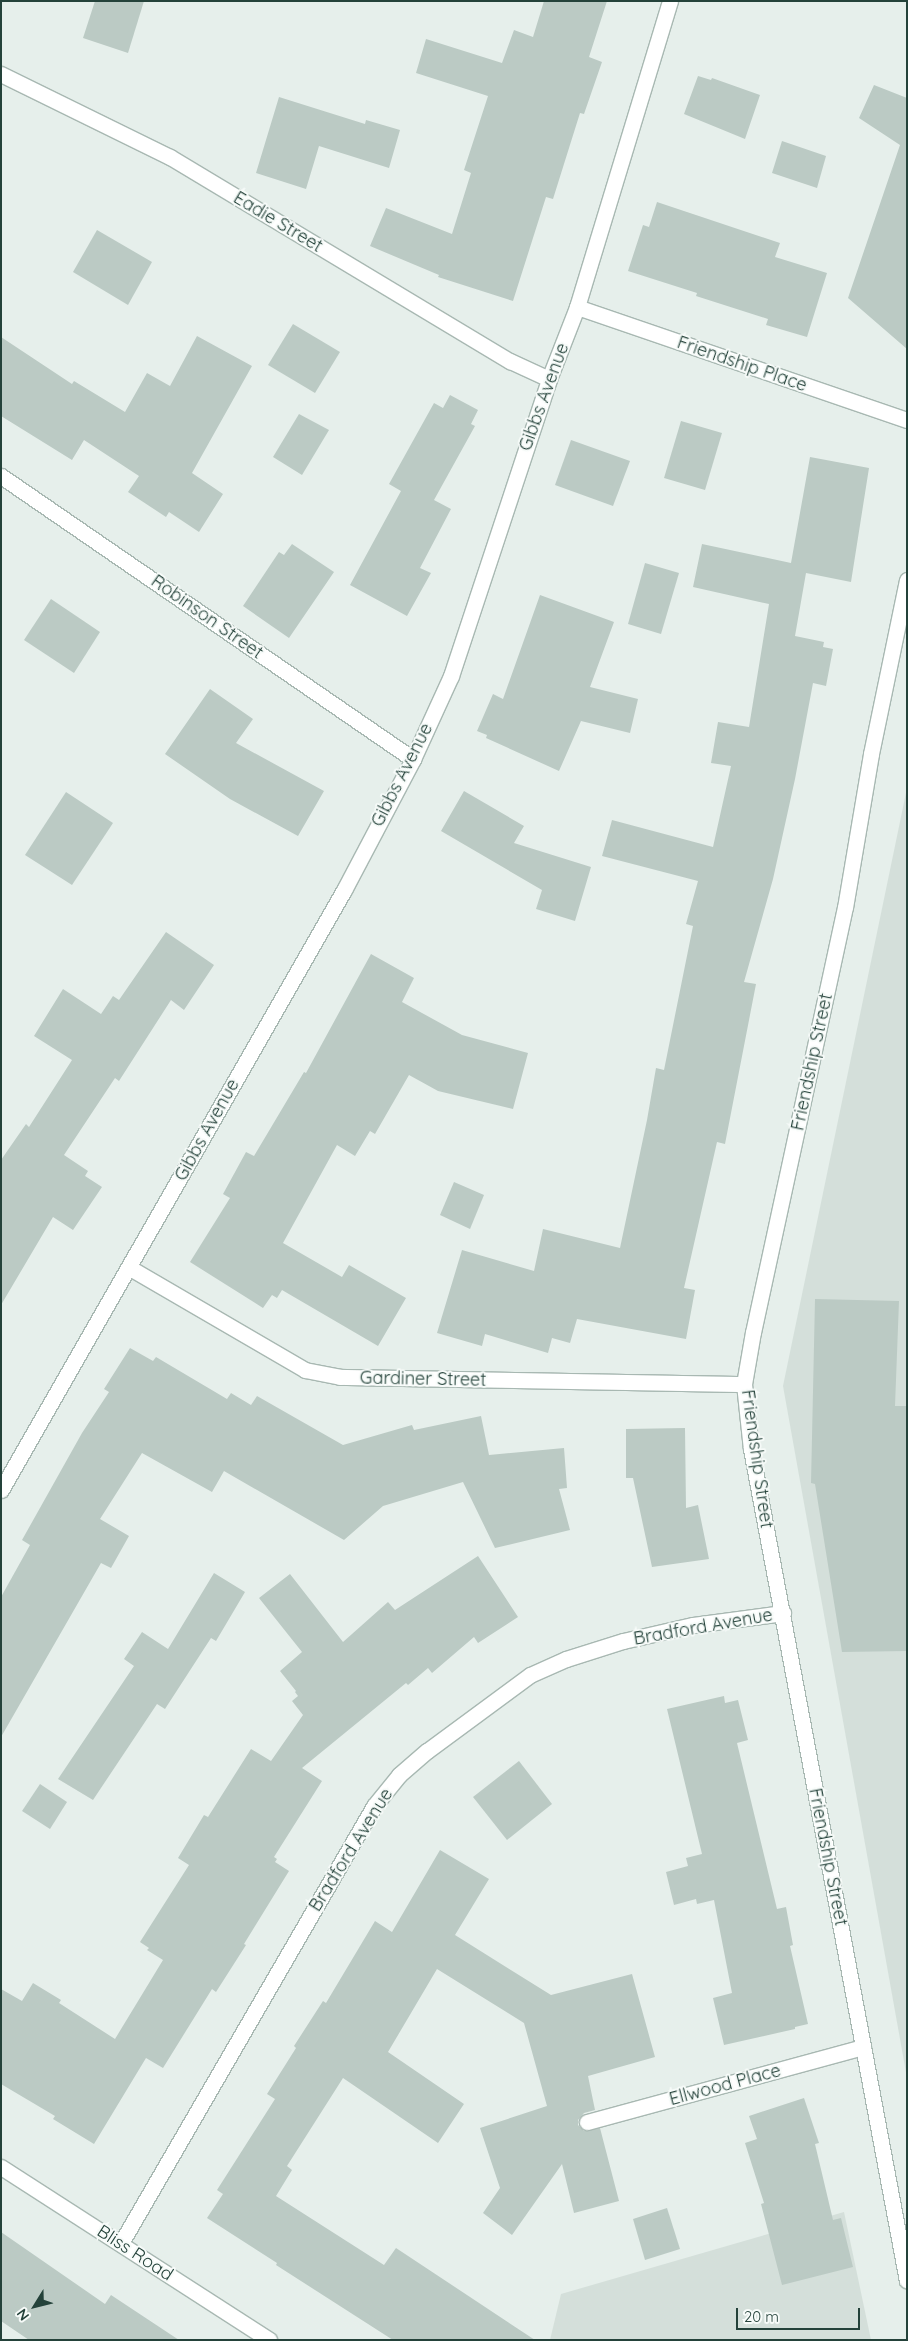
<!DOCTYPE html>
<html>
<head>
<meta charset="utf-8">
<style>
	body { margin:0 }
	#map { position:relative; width:908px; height:2341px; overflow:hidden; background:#e6efeb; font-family:Quicksand,sans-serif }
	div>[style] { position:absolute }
	.built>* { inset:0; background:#d4dfda }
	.building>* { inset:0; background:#bbcac4 }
	.roads { filter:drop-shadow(1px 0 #a8b8b2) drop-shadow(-1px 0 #a8b8b2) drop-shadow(0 1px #a8b8b2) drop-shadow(0 -1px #a8b8b2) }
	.minor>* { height:15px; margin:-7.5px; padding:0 7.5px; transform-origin:7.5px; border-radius:7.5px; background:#fff }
	.tertiary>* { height:15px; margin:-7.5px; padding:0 7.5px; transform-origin:7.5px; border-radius:7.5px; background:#fff }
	span { translate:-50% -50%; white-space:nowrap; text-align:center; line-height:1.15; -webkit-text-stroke:4px #f7fbf9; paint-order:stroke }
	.street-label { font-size:18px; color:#24423a }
	.frame { position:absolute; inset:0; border:2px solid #24423a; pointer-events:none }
	.north { position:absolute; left:10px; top:2281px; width:50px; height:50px; -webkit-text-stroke:4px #f7fbf9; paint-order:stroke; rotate:234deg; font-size:14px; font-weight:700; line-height:20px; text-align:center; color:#24423a }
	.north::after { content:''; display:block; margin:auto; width:18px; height:22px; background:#24423a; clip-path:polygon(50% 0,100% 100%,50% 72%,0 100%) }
	.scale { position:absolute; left:736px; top:2308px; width:124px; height:22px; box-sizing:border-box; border:2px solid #24423a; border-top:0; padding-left:6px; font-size:15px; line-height:18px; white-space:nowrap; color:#24423a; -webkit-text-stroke:4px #f7fbf9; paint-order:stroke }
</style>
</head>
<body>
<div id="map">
	<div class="built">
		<div style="clip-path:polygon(907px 788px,907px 2078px,783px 1386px)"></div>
		<div style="clip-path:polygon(844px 2212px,871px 2340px,550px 2340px,561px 2294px)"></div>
	</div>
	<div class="building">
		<div style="clip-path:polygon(95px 1px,144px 1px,128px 53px,83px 38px)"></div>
		<div style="clip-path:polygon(544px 1px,607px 1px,589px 57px,602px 62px,584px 114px,580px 113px,553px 199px,546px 197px,513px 301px,438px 277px,439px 275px,370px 246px,386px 208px,452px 234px,471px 173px,464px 170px,488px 96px,416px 73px,426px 39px,502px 63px,514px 30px,533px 37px)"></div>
		<div style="clip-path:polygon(698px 76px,711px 80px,712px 78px,760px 95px,745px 139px,684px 114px)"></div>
		<div style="clip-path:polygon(874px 85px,907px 98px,907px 349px,848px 298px,900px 145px,859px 118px)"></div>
		<div style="clip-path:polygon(279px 97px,365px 124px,366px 120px,400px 130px,389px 168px,319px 146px,306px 189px,256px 173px)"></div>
		<div style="clip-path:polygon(782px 141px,826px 156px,817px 188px,772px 173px)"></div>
		<div style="clip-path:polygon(657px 202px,780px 243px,775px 257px,827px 273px,807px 337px,766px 325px,768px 319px,696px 296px,697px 293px,628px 271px,643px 225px,649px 227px)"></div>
		<div style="clip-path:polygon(97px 230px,152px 262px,128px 305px,73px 272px)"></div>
		<div style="clip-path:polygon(293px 324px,340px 352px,315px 393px,268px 365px)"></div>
		<div style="clip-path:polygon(197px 336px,252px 366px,192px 473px,223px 494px,199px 532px,169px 512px,166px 517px,128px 492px,139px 476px,84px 440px,72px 460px,1px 416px,1px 337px,72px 384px,74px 381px,125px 412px,147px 373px,170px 386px)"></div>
		<div style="clip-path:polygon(450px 395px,478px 410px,471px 424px,475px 426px,434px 500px,451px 509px,420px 568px,431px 573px,407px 616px,350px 585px,401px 491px,389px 484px,434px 403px,443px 408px)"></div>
		<div style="clip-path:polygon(299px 414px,329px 430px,302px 475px,273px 457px)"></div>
		<div style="clip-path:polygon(681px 421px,722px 433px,705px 490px,664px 478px)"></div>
		<div style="clip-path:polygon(571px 440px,630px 461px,613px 506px,555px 485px)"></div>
		<div style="clip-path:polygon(810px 457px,869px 468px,851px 582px,806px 573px,795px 636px,824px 642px,823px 647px,833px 649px,826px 686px,813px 683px,795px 779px,773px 879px,744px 982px,756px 984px,725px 1144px,717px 1142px,684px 1288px,695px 1290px,686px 1339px,577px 1319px,570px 1343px,552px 1338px,548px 1353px,485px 1334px,482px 1346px,437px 1333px,462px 1250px,534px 1271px,543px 1229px,620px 1248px,647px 1120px,656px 1068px,664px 1070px,693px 926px,686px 924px,698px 881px,602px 856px,612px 820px,713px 847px,731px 766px,711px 763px,718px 722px,749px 727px,769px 604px,693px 587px,702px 544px,791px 563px)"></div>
		<div style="clip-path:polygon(292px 544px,334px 572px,289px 638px,243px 606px,279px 552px,284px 555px)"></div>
		<div style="clip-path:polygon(645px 563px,679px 573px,661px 634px,628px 624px)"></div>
		<div style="clip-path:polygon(540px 595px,614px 622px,590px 687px,638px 699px,630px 733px,581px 721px,559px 771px,486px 738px,487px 735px,477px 731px,493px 694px,503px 699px)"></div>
		<div style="clip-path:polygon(51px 599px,100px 632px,74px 673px,24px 640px)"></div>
		<div style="clip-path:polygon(210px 689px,253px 719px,236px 743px,324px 791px,298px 836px,230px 799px,165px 754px)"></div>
		<div style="clip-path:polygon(464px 791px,524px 826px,514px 843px,591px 867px,575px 921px,536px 909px,542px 890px,441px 831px)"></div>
		<div style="clip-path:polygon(66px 792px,113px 823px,72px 885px,25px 855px)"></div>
		<div style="clip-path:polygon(166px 932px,214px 965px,184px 1010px,171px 1000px,119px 1081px,115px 1078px,64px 1155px,88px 1171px,85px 1176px,102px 1187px,73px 1230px,53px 1217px,1px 1305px,1px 1160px,26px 1124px,29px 1127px,72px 1060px,34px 1036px,63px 989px,101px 1014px,113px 996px,119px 1000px)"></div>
		<div style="clip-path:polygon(371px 954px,414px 978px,402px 1002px,462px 1035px,528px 1053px,513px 1109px,438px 1091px,409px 1075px,375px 1134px,370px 1131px,355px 1156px,337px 1145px,283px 1243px,342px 1277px,349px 1265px,406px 1298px,378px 1346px,282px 1290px,277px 1298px,272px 1295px,263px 1308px,190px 1262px,230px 1198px,223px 1194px,246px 1152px,254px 1156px,304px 1072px,306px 1073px)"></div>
		<div style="clip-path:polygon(454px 1182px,484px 1195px,470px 1229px,440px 1215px)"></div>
		<div style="clip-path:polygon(815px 1299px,899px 1301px,895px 1406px,907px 1406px,907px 1651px,842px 1652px,815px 1484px,811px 1483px)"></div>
		<div style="clip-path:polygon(130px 1348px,153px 1361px,156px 1357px,227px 1399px,231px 1393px,251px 1405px,257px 1396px,343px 1445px,412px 1425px,414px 1430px,481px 1416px,489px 1455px,564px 1448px,567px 1488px,559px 1489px,570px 1530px,495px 1548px,463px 1482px,383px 1506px,344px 1540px,224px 1471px,212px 1492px,142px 1453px,100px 1519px,129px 1536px,111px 1568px,101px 1563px,1px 1737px,1px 1597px,30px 1545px,22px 1540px,82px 1433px,109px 1392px,104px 1389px)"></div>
		<div style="clip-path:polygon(685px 1428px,686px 1508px,698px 1505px,709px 1559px,652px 1567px,633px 1478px,626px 1478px,626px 1429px)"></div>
		<div style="clip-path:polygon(478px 1556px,518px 1617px,478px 1643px,474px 1637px,432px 1673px,428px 1668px,408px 1685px,406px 1683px,302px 1768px,322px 1781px,274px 1857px,277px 1859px,275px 1862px,289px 1871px,244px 1944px,246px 1945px,216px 1992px,212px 1989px,163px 2068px,146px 2058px,94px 2144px,53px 2119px,55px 2116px,1px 2084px,1px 1989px,22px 2001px,33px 1983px,61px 2000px,59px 2003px,115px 2039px,163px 1960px,147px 1950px,149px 1948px,140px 1942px,189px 1865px,178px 1858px,204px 1815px,208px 1817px,251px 1749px,271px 1761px,303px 1715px,292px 1701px,298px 1696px,295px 1692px,296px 1691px,280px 1671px,302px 1652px,259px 1598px,290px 1574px,343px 1642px,388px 1602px,395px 1610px)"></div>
		<div style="clip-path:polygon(214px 1573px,245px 1592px,216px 1641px,211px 1638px,165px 1709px,157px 1704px,93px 1800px,58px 1779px,134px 1666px,124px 1659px,142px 1632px,168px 1649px)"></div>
		<div style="clip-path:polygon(724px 1696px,725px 1703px,738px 1700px,748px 1740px,737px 1743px,777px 1909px,786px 1907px,793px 1945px,790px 1946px,808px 2024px,795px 2027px,795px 2029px,724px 2045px,713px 1998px,732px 1993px,714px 1900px,697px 1904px,696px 1899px,674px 1905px,666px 1872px,688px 1866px,686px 1858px,702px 1854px,667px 1709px)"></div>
		<div style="clip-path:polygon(519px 1761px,552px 1804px,507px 1840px,473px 1797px)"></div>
		<div style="clip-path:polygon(40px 1784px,67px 1802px,50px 1829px,22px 1811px)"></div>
		<div style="clip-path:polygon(440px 1850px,489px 1879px,455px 1935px,551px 1995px,632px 1974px,655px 2057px,588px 2076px,595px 2110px,584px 2113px,578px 2120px,578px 2125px,584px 2131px,600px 2128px,619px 2201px,574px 2213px,562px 2164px,512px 2235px,483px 2213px,500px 2188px,480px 2128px,547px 2106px,524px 2023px,437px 1969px,388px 2052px,464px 2104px,438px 2143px,343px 2078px,287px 2166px,292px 2170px,276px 2196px,384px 2265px,396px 2248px,535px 2340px,393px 2340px,276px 2265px,277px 2263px,207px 2218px,223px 2194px,217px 2190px,275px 2099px,267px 2094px,296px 2048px,294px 2046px,323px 2001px,326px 2003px,375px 1921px,392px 1932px)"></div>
		<div style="clip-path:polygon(804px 2098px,819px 2143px,815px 2144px,833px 2220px,841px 2218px,853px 2267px,782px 2285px,761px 2204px,764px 2203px,745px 2143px,757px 2139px,749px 2116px)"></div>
		<div style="clip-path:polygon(667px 2208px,680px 2249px,645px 2260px,633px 2219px)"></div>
		<div style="clip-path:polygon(1px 2232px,105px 2304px,111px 2295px,179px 2340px,29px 2340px,1px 2321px)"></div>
	</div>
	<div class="roads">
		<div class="minor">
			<div style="left:1px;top:74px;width:188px;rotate:26.2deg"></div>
			<div style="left:170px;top:157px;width:397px;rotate:31deg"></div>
			<div style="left:510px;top:361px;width:43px;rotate:24.8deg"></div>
			<div style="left:577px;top:307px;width:349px;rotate:18.9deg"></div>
			<div style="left:1px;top:476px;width:500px;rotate:34.5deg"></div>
			<div style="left:130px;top:1268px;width:203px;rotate:30.2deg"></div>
			<div style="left:305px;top:1370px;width:36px;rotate:11deg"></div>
			<div style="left:340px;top:1377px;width:404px;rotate:1deg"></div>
			<div style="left:1px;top:1490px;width:691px;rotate:-60.24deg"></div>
			<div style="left:344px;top:890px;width:148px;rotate:-62.2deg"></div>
			<div style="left:413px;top:759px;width:91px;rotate:-65.4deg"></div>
			<div style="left:451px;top:676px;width:313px;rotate:-71.7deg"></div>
			<div style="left:549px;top:379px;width:77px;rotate:-68.7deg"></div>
			<div style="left:577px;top:307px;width:320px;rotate:-73.1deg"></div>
			<div style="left:587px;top:2122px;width:286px;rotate:-15.2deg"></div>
			<div style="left:121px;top:2243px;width:505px;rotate:-59.93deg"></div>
			<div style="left:374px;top:1806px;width:40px;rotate:-51deg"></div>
			<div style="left:399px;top:1775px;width:37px;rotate:-41deg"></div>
			<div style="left:427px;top:1751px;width:128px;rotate:-36.4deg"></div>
			<div style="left:530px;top:1675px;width:39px;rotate:-24deg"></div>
			<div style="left:566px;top:1659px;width:60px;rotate:-17.5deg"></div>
			<div style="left:623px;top:1641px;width:72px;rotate:-12.9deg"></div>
			<div style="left:693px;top:1625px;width:91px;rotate:-7.6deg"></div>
		</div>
		<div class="tertiary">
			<div style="left:907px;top:580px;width:178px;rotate:101.7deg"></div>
			<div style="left:871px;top:754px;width:155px;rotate:99.6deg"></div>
			<div style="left:845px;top:907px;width:435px;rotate:102.2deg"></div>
			<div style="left:753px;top:1332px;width:53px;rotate:99.8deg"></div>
			<div style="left:744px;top:1384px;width:65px;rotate:83.9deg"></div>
			<div style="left:751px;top:1449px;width:846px;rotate:79.38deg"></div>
			<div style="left:1px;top:2167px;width:319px;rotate:32.8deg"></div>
		</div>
	</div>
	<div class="street-label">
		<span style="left:278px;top:222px;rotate:31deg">Eadie Street</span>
		<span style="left:742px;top:364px;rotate:19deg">Friendship Place</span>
		<span style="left:544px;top:397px;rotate:-70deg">Gibbs Avenue</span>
		<span style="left:207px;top:617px;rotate:35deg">Robinson Street</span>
		<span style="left:402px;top:775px;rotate:-63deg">Gibbs Avenue</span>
		<span style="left:812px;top:1062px;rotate:-78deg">Friendship Street</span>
		<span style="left:207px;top:1130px;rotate:-61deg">Gibbs Avenue</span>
		<span style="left:423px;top:1379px;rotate:1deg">Gardiner Street</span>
		<span style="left:757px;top:1459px;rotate:82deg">Friendship Street</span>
		<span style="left:703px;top:1627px;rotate:-10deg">Bradford Avenue</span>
		<span style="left:351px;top:1850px;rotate:-58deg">Bradford Avenue</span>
		<span style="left:828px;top:1857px;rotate:79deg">Friendship Street</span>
		<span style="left:725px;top:2085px;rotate:-15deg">Ellwood Place</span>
		<span style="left:135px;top:2253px;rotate:33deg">Bliss Road</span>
	</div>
	<div class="frame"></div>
	<div class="north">N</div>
	<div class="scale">20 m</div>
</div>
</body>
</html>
